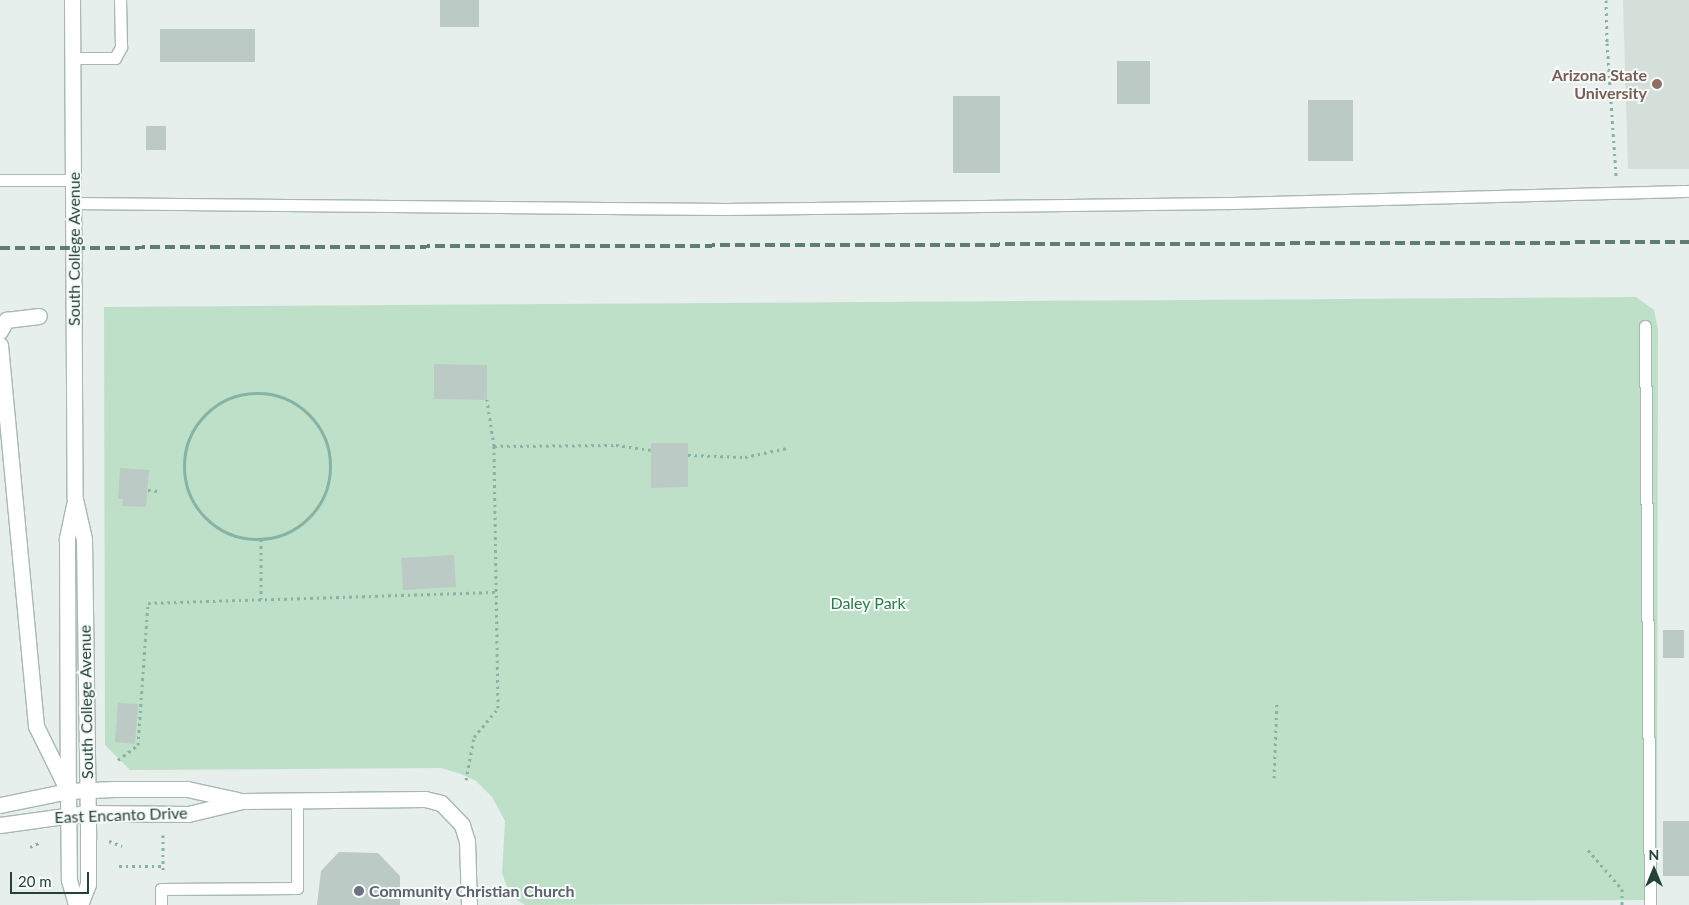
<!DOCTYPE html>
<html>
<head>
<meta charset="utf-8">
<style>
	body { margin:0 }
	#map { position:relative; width:1689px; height:905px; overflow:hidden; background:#e6efeb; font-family:Lato,sans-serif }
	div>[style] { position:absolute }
	.built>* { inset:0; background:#d4dfda }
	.green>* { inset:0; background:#bfe0c8 }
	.building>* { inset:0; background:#bbcac4 }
	.path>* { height:3px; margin-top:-1.5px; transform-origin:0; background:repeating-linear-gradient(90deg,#86b3a5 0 2.5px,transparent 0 6.5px) }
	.path>.ring { margin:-1.5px; padding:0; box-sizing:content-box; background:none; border:3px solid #86b3a5; border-radius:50% }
	.roads { filter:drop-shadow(1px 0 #a8b8b2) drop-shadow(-1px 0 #a8b8b2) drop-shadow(0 1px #a8b8b2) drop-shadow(0 -1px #a8b8b2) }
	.service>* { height:11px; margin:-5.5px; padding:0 5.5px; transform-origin:5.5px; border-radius:5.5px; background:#fff }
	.minor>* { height:15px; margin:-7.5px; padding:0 7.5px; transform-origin:7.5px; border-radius:7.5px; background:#fff }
	.tertiary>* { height:15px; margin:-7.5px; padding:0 7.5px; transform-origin:7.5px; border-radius:7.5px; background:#fff }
	.rail>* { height:4px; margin-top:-2px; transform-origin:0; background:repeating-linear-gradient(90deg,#5f7d75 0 10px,transparent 0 15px) }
	.dots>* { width:14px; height:14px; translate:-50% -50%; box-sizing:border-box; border:2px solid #f7fbf9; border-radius:50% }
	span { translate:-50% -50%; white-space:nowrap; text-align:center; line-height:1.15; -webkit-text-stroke:4px #f7fbf9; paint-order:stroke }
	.education-label { font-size:16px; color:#785e54; font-weight:700 }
	.right { translate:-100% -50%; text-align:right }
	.street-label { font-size:16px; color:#24423a }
	.park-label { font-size:16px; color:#2d7a4b }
	.worship-label { font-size:16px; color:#5b616d; font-weight:700 }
	.left { translate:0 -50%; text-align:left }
	.north { position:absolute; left:1629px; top:845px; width:50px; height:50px; -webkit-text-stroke:4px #f7fbf9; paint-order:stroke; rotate:0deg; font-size:14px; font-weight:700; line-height:20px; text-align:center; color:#24423a }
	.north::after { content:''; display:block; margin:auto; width:18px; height:22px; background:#24423a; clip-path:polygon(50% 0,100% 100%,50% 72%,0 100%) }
	.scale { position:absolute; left:10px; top:872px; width:79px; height:22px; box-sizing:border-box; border:2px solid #24423a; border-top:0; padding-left:6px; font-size:15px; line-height:18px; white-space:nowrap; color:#24423a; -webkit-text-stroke:4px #f7fbf9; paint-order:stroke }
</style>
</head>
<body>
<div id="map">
	<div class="built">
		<div style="clip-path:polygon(1623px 0,1689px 0,1689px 169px,1628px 169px)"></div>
	</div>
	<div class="green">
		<div style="clip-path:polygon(1636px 297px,1654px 310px,1658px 329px,1657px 900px,525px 905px,510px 895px,502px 873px,505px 821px,492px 797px,476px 781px,461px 774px,441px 768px,130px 770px,105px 745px,104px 307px)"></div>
	</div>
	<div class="building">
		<div style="clip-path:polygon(440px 0,479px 0,479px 27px,440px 27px)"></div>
		<div style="clip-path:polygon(160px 29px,255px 29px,255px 62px,160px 62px)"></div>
		<div style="clip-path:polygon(1117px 61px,1150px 61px,1150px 104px,1117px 104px)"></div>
		<div style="clip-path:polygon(953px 96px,1000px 96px,1000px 173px,953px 173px)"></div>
		<div style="clip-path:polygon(1308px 100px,1353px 100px,1353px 161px,1308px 161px)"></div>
		<div style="clip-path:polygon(146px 126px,166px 126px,166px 150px,146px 150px)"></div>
		<div style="clip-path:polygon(434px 364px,487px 365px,487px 400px,434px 399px)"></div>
		<div style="clip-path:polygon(651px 443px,688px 443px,688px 487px,651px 488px)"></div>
		<div style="clip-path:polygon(120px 468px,149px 470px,146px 507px,122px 506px,123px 499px,118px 499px)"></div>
		<div style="clip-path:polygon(454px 555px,456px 587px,403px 590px,401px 558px)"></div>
		<div style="clip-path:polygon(1663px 630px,1684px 630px,1684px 658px,1663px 658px)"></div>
		<div style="clip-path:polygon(118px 703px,138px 704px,135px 744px,115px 742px)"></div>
		<div style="clip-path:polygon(1663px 821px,1689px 821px,1689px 876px,1663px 876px)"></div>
		<div style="clip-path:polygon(339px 852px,378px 853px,400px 876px,400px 905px,317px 905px,321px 871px)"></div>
	</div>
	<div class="path">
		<div style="left:1606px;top:0;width:43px;rotate:88.7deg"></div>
		<div style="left:1607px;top:43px;width:133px;rotate:86.1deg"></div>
		<div class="ring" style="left:184px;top:393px;width:143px;height:143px"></div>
		<div style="left:494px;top:446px;width:122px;rotate:-0.5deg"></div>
		<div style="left:616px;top:445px;width:35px;rotate:8deg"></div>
		<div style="left:688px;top:455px;width:57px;rotate:2deg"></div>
		<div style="left:745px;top:457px;width:43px;rotate:-12.1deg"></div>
		<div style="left:148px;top:490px;width:10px;rotate:6deg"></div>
		<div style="left:261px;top:539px;width:60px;rotate:90deg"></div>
		<div style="left:118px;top:760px;width:25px;rotate:-37deg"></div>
		<div style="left:138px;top:745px;width:142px;rotate:-86deg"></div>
		<div style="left:148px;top:603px;width:347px;rotate:-1.8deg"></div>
		<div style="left:1274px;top:778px;width:77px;rotate:-87.8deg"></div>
		<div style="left:466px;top:780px;width:44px;rotate:-79.5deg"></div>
		<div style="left:474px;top:737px;width:38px;rotate:-50deg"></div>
		<div style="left:498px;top:708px;width:262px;rotate:-90.9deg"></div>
		<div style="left:494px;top:446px;width:47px;rotate:-98.7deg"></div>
		<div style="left:163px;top:835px;width:36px;rotate:90deg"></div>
		<div style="left:109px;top:841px;width:14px;rotate:21deg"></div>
		<div style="left:30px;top:847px;width:12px;rotate:-24deg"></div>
		<div style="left:1588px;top:850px;width:52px;rotate:48.9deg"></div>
		<div style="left:1622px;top:889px;width:16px;rotate:90deg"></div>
		<div style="left:119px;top:866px;width:44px"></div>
	</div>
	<div class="roads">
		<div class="service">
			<div style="left:72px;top:58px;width:43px"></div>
			<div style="left:115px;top:58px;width:13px;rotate:-61deg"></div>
			<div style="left:121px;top:47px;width:47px;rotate:-91.2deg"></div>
			<div style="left:0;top:180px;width:73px"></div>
			<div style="left:73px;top:203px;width:653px;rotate:0.53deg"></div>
			<div style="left:726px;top:209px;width:502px;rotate:-0.68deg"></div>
			<div style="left:1228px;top:203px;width:461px;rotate:-1.5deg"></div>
			<div style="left:1645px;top:326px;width:579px;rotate:89.51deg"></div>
			<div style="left:161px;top:905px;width:16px;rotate:-90deg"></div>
			<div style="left:161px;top:889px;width:136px;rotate:-0.4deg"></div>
			<div style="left:297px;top:888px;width:87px;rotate:-90deg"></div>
		</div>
		<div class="minor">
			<div style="left:0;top:331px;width:13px;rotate:-61deg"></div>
			<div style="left:6px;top:320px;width:33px;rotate:-7deg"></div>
			<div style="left:0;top:345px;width:383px;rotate:84.6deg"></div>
			<div style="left:36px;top:726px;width:72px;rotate:63.8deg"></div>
			<div style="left:0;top:805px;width:69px;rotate:-11.6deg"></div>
			<div style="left:68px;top:791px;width:46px;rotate:-2.5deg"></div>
			<div style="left:114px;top:789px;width:73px"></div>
			<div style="left:187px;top:789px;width:52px;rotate:12.2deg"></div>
			<div style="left:0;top:825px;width:88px;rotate:-7.9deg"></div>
			<div style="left:87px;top:813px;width:101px;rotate:0.6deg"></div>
			<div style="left:188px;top:814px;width:56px;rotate:-13.5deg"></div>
			<div style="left:242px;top:801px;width:183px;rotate:-0.6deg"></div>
			<div style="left:425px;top:799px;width:16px;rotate:14deg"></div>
			<div style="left:441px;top:803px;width:30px;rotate:46deg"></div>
			<div style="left:462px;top:825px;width:17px;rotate:73deg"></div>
			<div style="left:467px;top:841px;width:64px;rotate:88.2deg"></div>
		</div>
		<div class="tertiary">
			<div style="left:72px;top:0;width:499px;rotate:89.7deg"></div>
			<div style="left:75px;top:499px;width:41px;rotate:77.3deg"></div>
			<div style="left:84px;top:539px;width:300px;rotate:89.2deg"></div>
			<div style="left:88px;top:839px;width:45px;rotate:90deg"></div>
			<div style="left:88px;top:884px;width:22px;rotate:111deg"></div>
			<div style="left:74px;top:505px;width:35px;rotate:102deg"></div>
			<div style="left:67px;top:539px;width:252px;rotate:89.8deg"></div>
			<div style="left:68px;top:791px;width:89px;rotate:89.4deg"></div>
			<div style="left:69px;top:880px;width:26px;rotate:74deg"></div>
		</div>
	</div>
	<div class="rail">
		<div style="left:0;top:248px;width:1689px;rotate:-0.2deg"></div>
	</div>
	<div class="dots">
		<div style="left:1657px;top:84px;background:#8d6e63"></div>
		<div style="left:359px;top:891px;background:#6b7280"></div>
	</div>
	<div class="education-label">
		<span class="right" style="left:1647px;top:84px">Arizona State<br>University</span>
	</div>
	<div class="street-label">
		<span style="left:74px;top:249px;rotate:-90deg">South College Avenue</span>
		<span style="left:86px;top:702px;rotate:-91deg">South College Avenue</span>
		<span style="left:121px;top:815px;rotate:-2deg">East Encanto Drive</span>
	</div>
	<div class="park-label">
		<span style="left:868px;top:603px">Daley Park</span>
	</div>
	<div class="worship-label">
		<span class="left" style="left:369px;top:891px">Community Christian Church</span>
	</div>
	<div class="north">N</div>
	<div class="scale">20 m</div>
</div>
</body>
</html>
